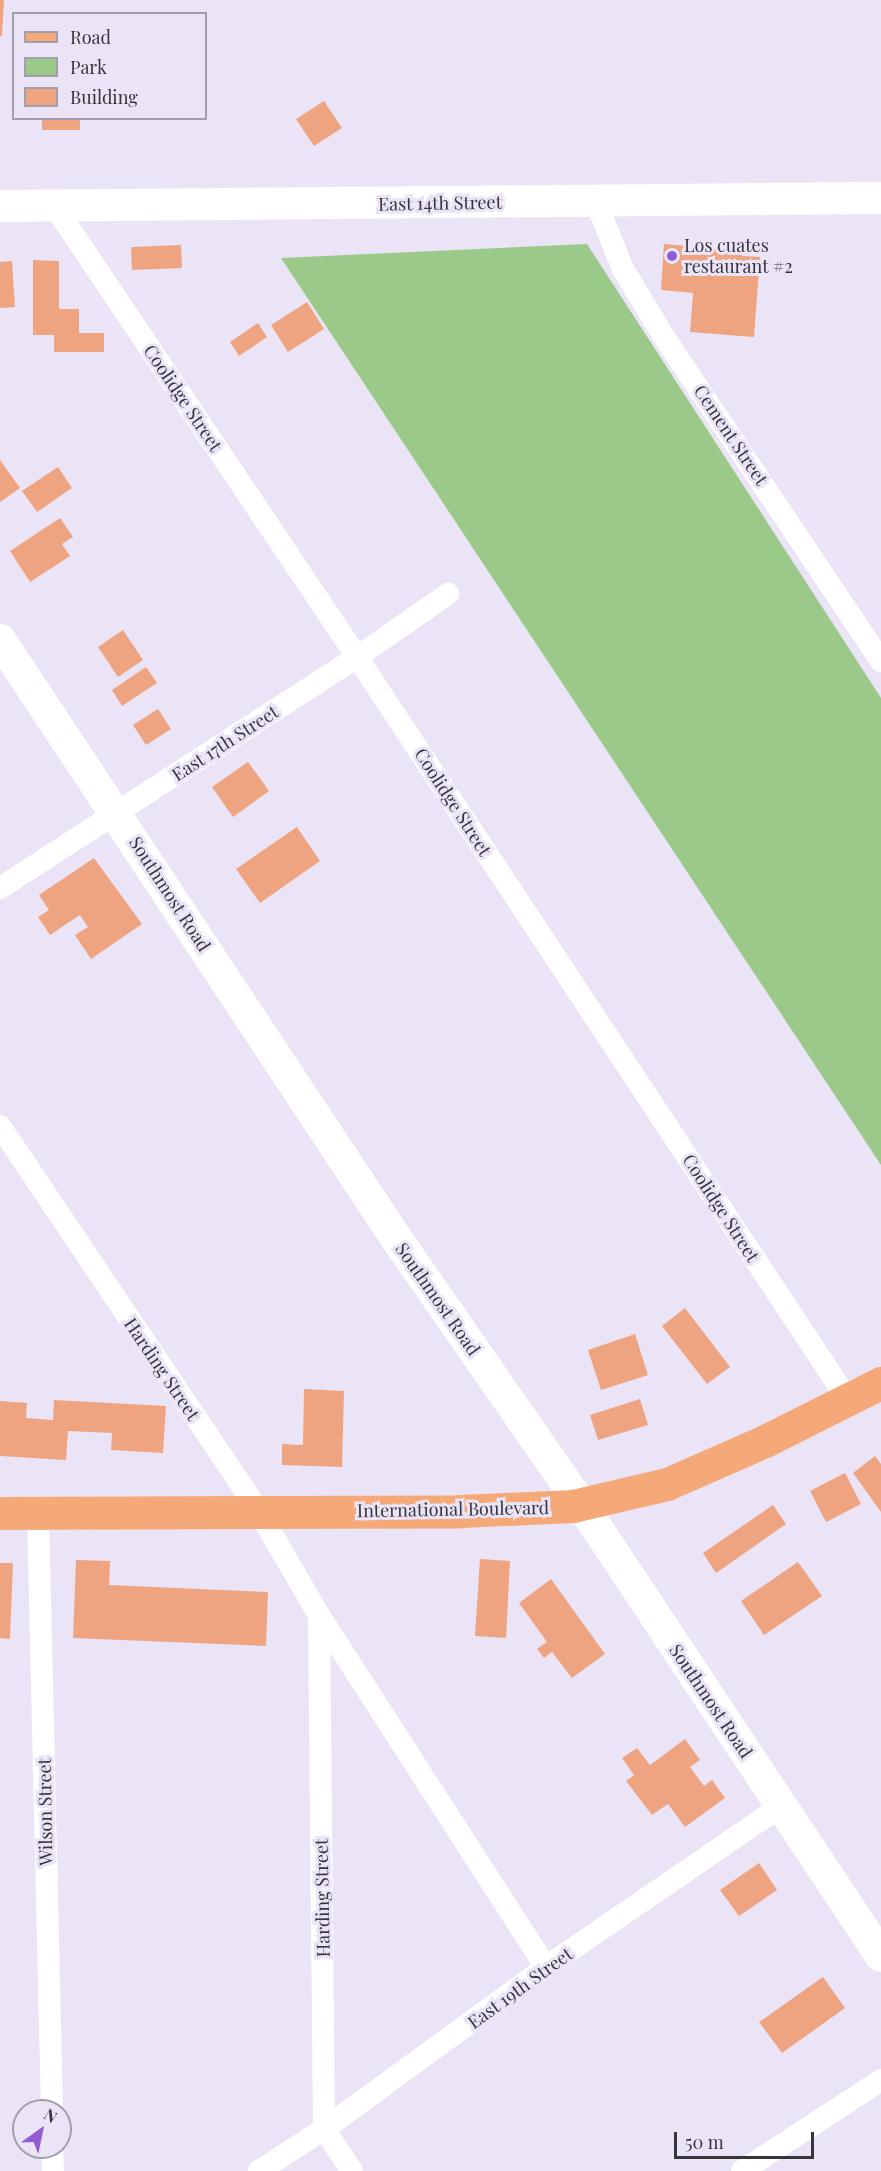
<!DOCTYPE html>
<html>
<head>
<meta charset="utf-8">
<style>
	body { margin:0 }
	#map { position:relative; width:881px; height:2171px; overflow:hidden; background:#ebe4f6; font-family:"Playfair Display",serif }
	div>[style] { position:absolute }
	.green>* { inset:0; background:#9ac989 }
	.building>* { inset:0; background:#eea480 }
	.street>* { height:22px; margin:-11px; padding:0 11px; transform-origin:11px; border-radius:11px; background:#fff }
	.secondary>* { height:32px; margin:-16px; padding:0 16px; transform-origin:16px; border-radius:16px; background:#fff }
	.primary>* { height:33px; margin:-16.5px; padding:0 16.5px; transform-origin:16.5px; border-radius:16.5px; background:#f5a978 }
	.dots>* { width:16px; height:16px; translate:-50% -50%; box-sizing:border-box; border:3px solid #ebe4f6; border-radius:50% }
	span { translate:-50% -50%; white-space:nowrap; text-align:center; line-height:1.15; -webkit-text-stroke:6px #ebe4f6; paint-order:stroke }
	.street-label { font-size:18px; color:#37353b }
	.poi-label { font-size:18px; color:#37353b }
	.left { translate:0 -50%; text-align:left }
	.legend { position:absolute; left:12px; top:12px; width:195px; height:108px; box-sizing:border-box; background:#ebe4f6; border:2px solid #a39eab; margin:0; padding:8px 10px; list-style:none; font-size:18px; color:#37353b }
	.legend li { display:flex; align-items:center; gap:12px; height:30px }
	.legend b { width:30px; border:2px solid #a39eab }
	.north { position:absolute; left:12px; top:2099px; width:60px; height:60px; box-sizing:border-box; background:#ebe4f6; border:2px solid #a39eab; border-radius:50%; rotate:33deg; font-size:16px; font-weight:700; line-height:24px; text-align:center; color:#37353b }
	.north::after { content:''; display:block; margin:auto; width:21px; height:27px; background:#925cd5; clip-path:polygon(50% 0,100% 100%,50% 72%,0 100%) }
	.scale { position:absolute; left:674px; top:2132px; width:140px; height:27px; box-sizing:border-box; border:3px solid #37353b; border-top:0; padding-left:8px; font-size:18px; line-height:21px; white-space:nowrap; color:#37353b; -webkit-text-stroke:4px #ebe4f6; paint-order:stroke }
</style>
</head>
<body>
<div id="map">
	<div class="green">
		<div style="clip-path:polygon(587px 244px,881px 698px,881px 1165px,281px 258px)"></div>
	</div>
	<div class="building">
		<div style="clip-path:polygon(0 0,4px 0,2px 36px,0 36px)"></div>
		<div style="clip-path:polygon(324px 101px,342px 128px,314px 146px,296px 119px)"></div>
		<div style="clip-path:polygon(42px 118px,80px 118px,80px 130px,42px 130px)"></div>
		<div style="clip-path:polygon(664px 244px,742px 251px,742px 256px,760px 257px,754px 337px,690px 332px,693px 293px,661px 290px)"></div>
		<div style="clip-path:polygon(181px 245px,182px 268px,132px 270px,131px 247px)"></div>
		<div style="clip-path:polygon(33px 260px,59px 261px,59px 309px,79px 309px,79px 333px,104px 333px,104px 352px,54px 352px,54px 335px,33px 335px)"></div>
		<div style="clip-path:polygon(12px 261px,15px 307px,0 308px,0 262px)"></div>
		<div style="clip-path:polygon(307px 302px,324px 329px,288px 352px,271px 325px)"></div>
		<div style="clip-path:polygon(258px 323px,267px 337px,239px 356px,230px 342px)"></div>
		<div style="clip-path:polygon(0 460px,20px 488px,0 502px)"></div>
		<div style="clip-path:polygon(58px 467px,72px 488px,37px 512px,22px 491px)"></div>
		<div style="clip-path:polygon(60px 518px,73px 537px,62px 544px,70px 556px,30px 582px,10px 551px)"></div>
		<div style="clip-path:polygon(123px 630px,143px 660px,118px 677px,98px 647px)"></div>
		<div style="clip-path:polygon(146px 667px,157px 683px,122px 706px,112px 690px)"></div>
		<div style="clip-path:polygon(158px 709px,171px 729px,146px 745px,133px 725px)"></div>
		<div style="clip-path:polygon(248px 762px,269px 791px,233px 817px,212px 787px)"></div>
		<div style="clip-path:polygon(297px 827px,320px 861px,260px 903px,236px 869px)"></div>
		<div style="clip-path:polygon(94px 858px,142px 924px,91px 959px,75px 935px,88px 927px,80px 915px,50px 935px,38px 917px,49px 910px,39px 895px)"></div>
		<div style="clip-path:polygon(685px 1308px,730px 1367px,707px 1384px,662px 1326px)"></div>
		<div style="clip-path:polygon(635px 1334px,648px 1375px,601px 1390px,588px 1350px)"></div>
		<div style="clip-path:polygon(304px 1389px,344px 1391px,342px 1467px,282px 1465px,282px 1444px,303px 1445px)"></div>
		<div style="clip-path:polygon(640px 1399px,648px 1425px,598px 1440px,590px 1415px)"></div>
		<div style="clip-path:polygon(54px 1400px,166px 1406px,163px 1453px,111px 1450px,112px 1433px,68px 1431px,66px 1460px,0 1456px,0 1401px,27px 1403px,26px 1418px,53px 1420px)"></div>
		<div style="clip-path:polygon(875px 1456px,881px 1464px,881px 1512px,853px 1473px)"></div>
		<div style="clip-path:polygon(845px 1473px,861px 1504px,826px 1522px,810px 1491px)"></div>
		<div style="clip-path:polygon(773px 1505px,786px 1524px,716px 1573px,703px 1553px)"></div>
		<div style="clip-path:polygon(480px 1559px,510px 1561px,506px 1638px,475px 1636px)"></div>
		<div style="clip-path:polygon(76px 1560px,110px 1561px,109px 1585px,268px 1592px,266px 1646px,73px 1638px)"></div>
		<div style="clip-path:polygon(798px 1562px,822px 1596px,764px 1635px,741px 1601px)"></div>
		<div style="clip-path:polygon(0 1563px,13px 1563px,10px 1639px,0 1638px)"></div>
		<div style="clip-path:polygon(551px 1579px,605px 1654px,572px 1678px,552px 1652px,544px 1658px,537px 1649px,547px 1642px,519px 1603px)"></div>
		<div style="clip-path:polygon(685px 1739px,700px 1760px,690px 1767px,704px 1786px,712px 1780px,725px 1798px,685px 1827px,668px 1804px,652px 1815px,626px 1781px,634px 1775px,622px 1758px,637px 1748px,650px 1765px)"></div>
		<div style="clip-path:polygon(759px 1863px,777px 1890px,739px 1916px,720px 1890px)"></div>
		<div style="clip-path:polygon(823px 1977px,845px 2008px,782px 2053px,759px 2022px)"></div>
	</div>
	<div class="street">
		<div style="left:596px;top:202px;width:72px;rotate:68.1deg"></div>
		<div style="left:623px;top:269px;width:79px;rotate:58.9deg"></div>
		<div style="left:664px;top:337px;width:390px;rotate:56.2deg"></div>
		<div style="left:55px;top:207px;width:542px;rotate:56.13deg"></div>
		<div style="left:357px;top:657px;width:891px;rotate:56.54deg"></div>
		<div style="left:0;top:888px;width:425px;rotate:-32.9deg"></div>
		<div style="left:357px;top:657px;width:111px;rotate:-34.7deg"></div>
		<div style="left:0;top:1126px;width:465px;rotate:56.1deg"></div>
		<div style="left:259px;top:1512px;width:119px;rotate:59.8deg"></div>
		<div style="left:319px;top:1615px;width:419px;rotate:57.2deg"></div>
		<div style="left:38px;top:1513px;width:598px;rotate:88.66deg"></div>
		<div style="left:319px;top:1615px;width:514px;rotate:89.44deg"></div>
		<div style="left:324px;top:2129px;width:50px;rotate:56.3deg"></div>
		<div style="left:52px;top:2147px;width:24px;rotate:88deg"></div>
		<div style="left:259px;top:2171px;width:77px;rotate:-32.9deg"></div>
		<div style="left:324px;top:2129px;width:275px;rotate:-36.1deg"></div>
		<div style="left:546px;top:1967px;width:285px;rotate:-34.4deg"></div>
		<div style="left:742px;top:2171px;width:166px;rotate:-33.2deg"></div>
	</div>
	<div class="secondary">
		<div style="left:0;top:206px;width:881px;rotate:-0.52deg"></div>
		<div style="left:0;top:640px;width:721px;rotate:56.49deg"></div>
		<div style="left:398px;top:1241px;width:320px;rotate:55.2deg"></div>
		<div style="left:581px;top:1504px;width:542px;rotate:56.43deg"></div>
	</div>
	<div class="primary">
		<div style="left:0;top:1513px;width:460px;rotate:-0.2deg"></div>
		<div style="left:460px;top:1511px;width:113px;rotate:-2.5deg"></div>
		<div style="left:573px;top:1506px;width:97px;rotate:-13.2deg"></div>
		<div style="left:667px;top:1484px;width:107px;rotate:-23.7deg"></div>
		<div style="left:765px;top:1441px;width:130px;rotate:-26.6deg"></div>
	</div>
	<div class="dots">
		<div style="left:672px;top:256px;background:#925cd5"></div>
	</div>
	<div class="street-label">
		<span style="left:440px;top:203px;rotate:-1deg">East 14th Street</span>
		<span style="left:183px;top:398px;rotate:56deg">Coolidge Street</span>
		<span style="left:731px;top:435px;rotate:56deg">Cement Street</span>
		<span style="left:225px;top:743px;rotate:-33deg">East 17th Street</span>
		<span style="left:453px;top:802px;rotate:57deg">Coolidge Street</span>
		<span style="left:170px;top:894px;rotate:57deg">Southmost Road</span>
		<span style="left:721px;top:1208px;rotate:57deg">Coolidge Street</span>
		<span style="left:438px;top:1299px;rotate:55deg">Southmost Road</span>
		<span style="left:162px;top:1369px;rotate:56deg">Harding Street</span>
		<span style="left:453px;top:1509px;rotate:-1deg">International Boulevard</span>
		<span style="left:711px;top:1701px;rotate:56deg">Southmost Road</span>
		<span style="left:45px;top:1812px;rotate:-91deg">Wilson Street</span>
		<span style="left:322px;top:1898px;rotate:-91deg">Harding Street</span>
		<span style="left:520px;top:1988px;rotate:-36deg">East 19th Street</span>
	</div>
	<div class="poi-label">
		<span class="left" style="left:684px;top:256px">Los cuates<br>restaurant #2</span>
	</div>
	<ul class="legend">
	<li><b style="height:8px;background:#f5a978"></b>Road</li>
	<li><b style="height:16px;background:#9ac989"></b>Park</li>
	<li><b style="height:16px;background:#eea480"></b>Building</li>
	</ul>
	<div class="north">N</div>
	<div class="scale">50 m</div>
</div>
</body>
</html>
